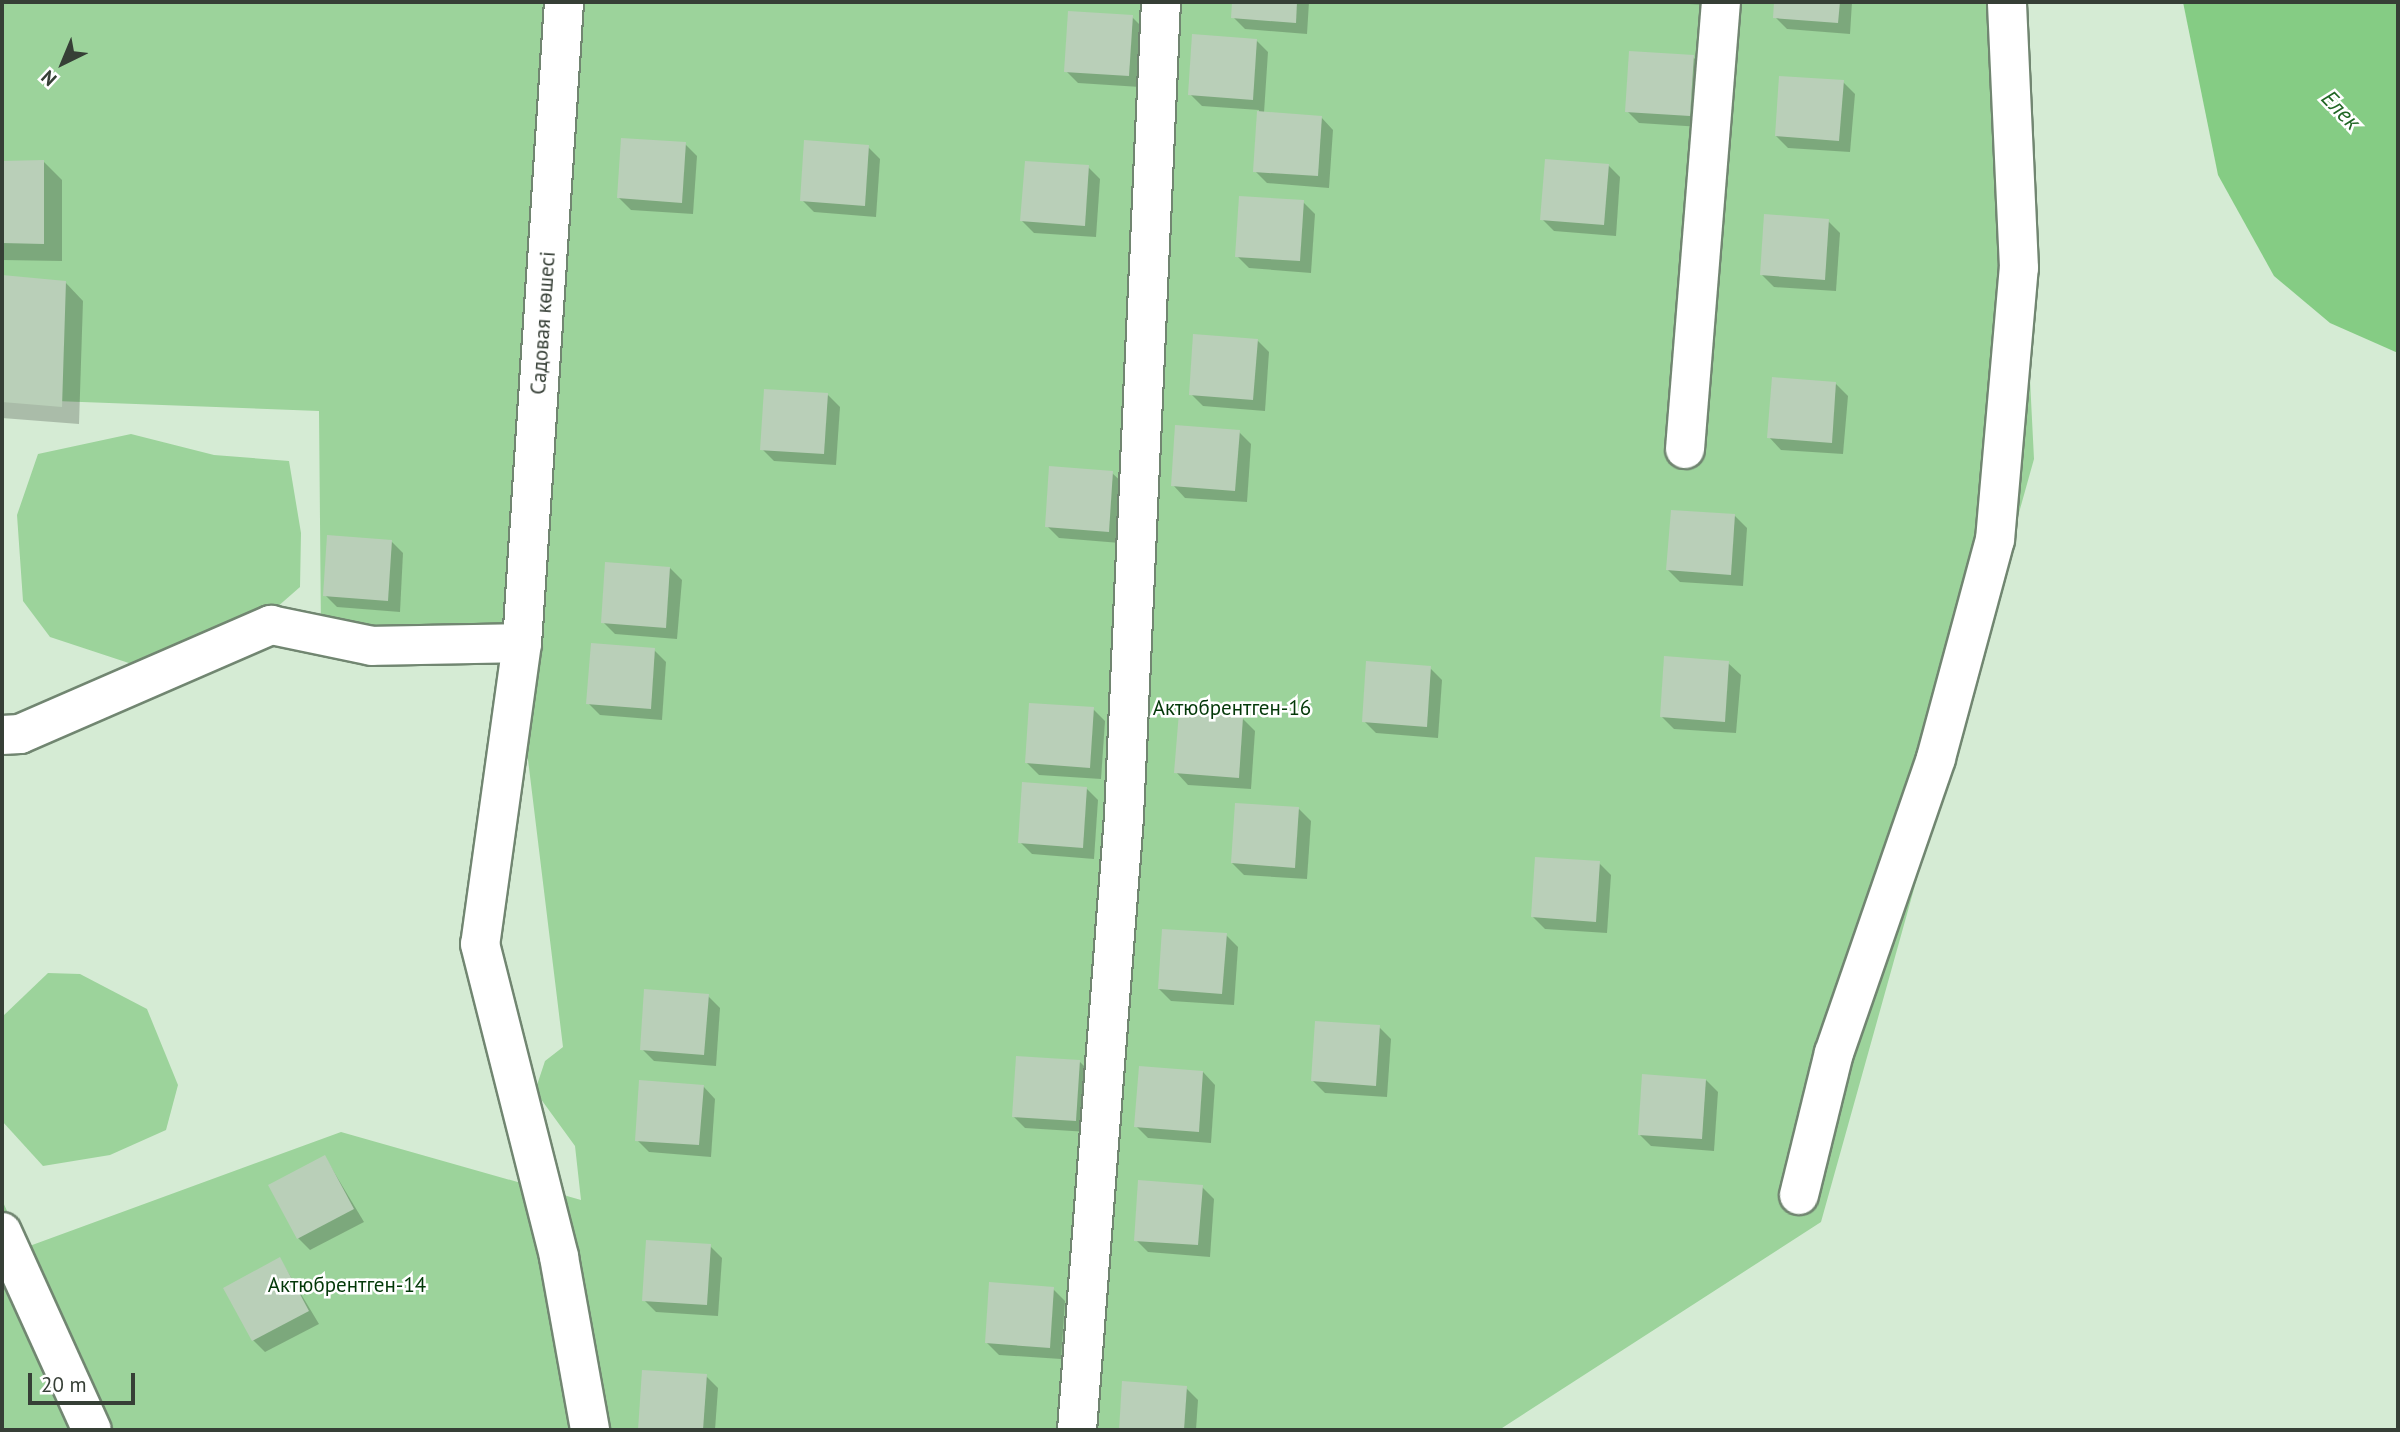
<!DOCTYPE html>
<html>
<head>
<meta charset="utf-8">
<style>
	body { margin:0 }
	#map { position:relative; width:2400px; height:1432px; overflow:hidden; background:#d5ebd4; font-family:"PT Sans",sans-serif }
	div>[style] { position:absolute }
	.green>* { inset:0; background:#9cd39b }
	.water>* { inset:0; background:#85cc84 }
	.shadow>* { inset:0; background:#0003 }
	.building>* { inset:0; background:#b9cfb8 }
	.roads { filter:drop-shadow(2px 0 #718671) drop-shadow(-2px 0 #718671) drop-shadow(0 2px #718671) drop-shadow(0 -2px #718671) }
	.minor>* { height:38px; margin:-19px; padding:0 19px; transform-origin:19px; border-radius:19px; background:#fff }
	span { translate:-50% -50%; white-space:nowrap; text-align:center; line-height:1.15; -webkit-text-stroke:5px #fff; paint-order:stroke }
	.street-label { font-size:21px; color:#363f36 }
	.park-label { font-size:21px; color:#033808 }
	.water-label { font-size:23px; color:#206724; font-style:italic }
	.frame { position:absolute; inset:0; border:4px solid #363f36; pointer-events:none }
	.north { position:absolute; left:28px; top:28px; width:70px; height:70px; -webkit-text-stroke:5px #fff; paint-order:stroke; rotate:223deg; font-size:19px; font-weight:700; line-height:28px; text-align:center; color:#363f36 }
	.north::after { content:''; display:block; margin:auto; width:24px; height:32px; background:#363f36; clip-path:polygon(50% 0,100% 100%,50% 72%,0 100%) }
	.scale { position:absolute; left:28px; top:1373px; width:107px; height:32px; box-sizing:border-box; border:4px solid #363f36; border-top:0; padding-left:9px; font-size:21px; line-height:24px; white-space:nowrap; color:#363f36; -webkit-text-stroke:5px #fff; paint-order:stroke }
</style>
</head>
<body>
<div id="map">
	<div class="green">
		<div style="clip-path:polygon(2px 2px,2011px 2px,2034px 459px,1821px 1222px,1499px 1430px,2px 1430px,2px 1200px,24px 1248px,341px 1132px,581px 1200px,575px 1146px,535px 1091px,545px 1061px,563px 1047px,516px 661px,321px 633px,319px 411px,2px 399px)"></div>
		<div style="clip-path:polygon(131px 434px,214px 455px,289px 461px,301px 533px,300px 587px,245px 635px,150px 670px,50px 637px,23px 601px,17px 515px,38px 454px)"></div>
		<div style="clip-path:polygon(48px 973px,80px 974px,147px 1009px,178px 1085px,166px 1130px,110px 1155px,43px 1166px,2px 1121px,2px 1017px)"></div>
	</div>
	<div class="water">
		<div style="clip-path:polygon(2183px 2px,2398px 2px,2398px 353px,2330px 323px,2274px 276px,2218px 175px)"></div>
	</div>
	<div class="shadow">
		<div style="clip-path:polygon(1234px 2px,1309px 2px,1307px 34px,1245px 29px,1233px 17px)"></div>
		<div style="clip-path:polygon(1653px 2px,1707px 2px,1707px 5px)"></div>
		<div style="clip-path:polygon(1776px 2px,1852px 2px,1850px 34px,1787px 29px,1775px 17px)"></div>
		<div style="clip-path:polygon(1132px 17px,1144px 29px,1140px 87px,1078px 83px,1066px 71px)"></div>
		<div style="clip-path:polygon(1256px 40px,1268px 52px,1264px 113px,1321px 117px,1333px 130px,1329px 188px,1267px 183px,1255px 171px,1259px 110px,1202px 106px,1190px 94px)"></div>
		<div style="clip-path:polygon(1693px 57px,1705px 69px,1701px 127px,1639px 123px,1627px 111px)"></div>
		<div style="clip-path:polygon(1843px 82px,1855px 94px,1850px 152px,1788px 148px,1776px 136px)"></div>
		<div style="clip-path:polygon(685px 144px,697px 156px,693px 214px,631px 210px,619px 198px)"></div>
		<div style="clip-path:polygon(868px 147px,880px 159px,876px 217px,814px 212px,802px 200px)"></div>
		<div style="clip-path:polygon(44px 162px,62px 180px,62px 261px,2px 260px,2px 163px)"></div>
		<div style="clip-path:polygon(1608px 165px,1620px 177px,1616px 236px,1554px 231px,1542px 219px)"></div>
		<div style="clip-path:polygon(1088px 167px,1100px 179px,1096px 237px,1034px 233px,1022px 221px)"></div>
		<div style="clip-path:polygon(1303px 202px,1315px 214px,1311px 273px,1249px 268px,1237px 256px)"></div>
		<div style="clip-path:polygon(1828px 221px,1840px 233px,1836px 291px,1774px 287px,1762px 275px)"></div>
		<div style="clip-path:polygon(2px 277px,65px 282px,83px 301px,79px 424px,2px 418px)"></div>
		<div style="clip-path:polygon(1257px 340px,1269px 352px,1265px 411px,1203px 406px,1191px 394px)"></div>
		<div style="clip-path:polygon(1836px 384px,1848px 396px,1843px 454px,1781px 450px,1769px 437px)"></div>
		<div style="clip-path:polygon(828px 395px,840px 407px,836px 465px,774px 461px,762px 449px)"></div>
		<div style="clip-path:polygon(1239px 432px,1251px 444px,1247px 502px,1185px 498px,1173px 485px)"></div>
		<div style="clip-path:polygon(1112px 473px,1125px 485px,1120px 543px,1059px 538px,1047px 526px)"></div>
		<div style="clip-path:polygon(1735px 516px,1747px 528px,1743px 586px,1680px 582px,1668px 570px)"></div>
		<div style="clip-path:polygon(391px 541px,403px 553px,400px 612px,337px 607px,325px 595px)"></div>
		<div style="clip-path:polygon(670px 568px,682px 580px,677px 639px,615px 634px,603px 622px)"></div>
		<div style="clip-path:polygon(654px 650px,666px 662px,662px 720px,600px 715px,588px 703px)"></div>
		<div style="clip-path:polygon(1728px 663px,1741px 675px,1736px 733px,1674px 729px,1662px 717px)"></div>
		<div style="clip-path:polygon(1430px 668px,1442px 680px,1438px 738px,1376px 733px,1364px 721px)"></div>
		<div style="clip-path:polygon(1093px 709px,1105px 721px,1101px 779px,1039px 775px,1027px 763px)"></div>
		<div style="clip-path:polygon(1243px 719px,1255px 731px,1251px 789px,1188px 785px,1176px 772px)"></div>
		<div style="clip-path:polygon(1086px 788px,1098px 800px,1094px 859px,1032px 854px,1020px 842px)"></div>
		<div style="clip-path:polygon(1299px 809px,1311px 821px,1307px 879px,1244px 875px,1232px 863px)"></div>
		<div style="clip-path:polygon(1599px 863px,1611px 875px,1607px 933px,1545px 929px,1533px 917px)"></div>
		<div style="clip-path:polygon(1226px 935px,1238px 947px,1234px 1005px,1171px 1001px,1159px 989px)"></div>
		<div style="clip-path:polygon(708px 996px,720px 1008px,716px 1066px,654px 1061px,642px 1049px)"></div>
		<div style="clip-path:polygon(1379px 1027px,1391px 1039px,1387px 1097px,1325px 1093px,1313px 1081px)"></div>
		<div style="clip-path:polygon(1080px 1062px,1092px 1074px,1088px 1132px,1025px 1128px,1013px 1116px)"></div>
		<div style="clip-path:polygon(1203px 1072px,1215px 1085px,1211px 1143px,1148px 1138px,1136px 1126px)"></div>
		<div style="clip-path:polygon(1706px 1080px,1718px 1092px,1714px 1151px,1651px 1146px,1639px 1134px)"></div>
		<div style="clip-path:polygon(703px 1086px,715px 1099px,711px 1157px,649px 1152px,637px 1140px)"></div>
		<div style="clip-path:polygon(325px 1157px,364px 1222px,310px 1250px,298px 1238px)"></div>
		<div style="clip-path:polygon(1202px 1187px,1214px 1199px,1210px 1257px,1148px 1252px,1136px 1240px)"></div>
		<div style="clip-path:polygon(710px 1246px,722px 1258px,718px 1316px,656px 1312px,644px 1300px)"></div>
		<div style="clip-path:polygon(280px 1259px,319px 1324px,265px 1352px,253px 1340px)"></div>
		<div style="clip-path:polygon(1053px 1289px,1065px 1301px,1061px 1359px,999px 1355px,987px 1343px)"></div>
		<div style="clip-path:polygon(706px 1376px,718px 1388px,715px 1430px,639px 1430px)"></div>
		<div style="clip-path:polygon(1124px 1383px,1186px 1388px,1198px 1400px,1196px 1430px,1121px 1430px)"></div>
	</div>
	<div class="building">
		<div style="clip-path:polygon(1232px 2px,1297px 2px,1296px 23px,1231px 18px)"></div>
		<div style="clip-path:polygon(1774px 2px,1840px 2px,1838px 23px,1773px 18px)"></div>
		<div style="clip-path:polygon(1068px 11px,1133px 15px,1129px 76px,1064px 72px)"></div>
		<div style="clip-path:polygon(1192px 34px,1257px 39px,1253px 100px,1188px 95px)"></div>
		<div style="clip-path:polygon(1629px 51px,1694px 55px,1690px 116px,1625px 112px)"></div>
		<div style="clip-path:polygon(1779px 76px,1844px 80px,1839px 141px,1775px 136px)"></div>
		<div style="clip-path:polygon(1257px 111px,1322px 116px,1318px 176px,1253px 172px)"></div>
		<div style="clip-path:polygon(621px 138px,686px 142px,682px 203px,617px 198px)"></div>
		<div style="clip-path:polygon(804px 140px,869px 145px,865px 206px,800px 201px)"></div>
		<div style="clip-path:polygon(1545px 159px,1609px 164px,1604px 225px,1540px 220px)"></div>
		<div style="clip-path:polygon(44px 160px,44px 244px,2px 243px,2px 161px)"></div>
		<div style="clip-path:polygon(1025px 161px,1089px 165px,1085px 226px,1020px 221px)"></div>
		<div style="clip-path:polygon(1239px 196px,1304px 200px,1300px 261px,1235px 257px)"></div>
		<div style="clip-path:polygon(1764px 214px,1829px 219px,1825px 280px,1760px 275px)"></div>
		<div style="clip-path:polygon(2px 275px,66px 281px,62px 407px,2px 402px)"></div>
		<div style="clip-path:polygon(1193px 334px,1258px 339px,1253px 400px,1189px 395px)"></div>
		<div style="clip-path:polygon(1772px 377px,1836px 382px,1832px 443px,1767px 438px)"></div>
		<div style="clip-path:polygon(764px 389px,828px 393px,824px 454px,760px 450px)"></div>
		<div style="clip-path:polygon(1175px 425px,1240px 430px,1235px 491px,1171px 486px)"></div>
		<div style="clip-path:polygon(1049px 466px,1113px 471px,1109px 532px,1045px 527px)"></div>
		<div style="clip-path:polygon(1671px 510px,1735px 514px,1731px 575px,1666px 570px)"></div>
		<div style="clip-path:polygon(327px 535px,392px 540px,388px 601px,323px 596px)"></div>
		<div style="clip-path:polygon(605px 562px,670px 567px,666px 628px,601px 623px)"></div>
		<div style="clip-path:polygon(591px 643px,655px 648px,651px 709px,586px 704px)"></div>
		<div style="clip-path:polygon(1664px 656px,1729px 661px,1725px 722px,1660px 717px)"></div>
		<div style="clip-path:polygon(1366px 661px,1431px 666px,1427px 727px,1362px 722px)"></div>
		<div style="clip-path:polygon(1029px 703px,1094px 707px,1090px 768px,1025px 763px)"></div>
		<div style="clip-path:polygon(1179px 712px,1243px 717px,1239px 778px,1174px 773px)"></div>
		<div style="clip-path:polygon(1022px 782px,1087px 787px,1083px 848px,1018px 843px)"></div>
		<div style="clip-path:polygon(1235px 803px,1299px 807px,1295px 868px,1231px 863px)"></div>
		<div style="clip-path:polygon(1535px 857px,1600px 861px,1596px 922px,1531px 917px)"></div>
		<div style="clip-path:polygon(1162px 929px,1227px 933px,1222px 994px,1158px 989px)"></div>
		<div style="clip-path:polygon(644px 989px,709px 994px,704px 1055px,640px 1050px)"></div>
		<div style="clip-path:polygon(1315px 1021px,1380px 1025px,1376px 1086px,1311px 1081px)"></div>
		<div style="clip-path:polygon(1016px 1056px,1080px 1060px,1076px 1121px,1012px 1117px)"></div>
		<div style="clip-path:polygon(1139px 1066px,1203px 1071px,1199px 1132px,1134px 1127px)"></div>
		<div style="clip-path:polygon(1642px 1074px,1706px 1079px,1702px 1139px,1638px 1135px)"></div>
		<div style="clip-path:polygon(639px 1080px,704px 1085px,699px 1145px,635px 1141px)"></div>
		<div style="clip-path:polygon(325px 1155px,354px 1209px,297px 1239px,268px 1185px)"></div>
		<div style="clip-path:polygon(1138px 1180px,1203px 1185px,1198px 1245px,1134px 1241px)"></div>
		<div style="clip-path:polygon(646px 1240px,711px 1244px,707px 1305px,642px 1301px)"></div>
		<div style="clip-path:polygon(280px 1257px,309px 1311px,252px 1341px,223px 1288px)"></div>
		<div style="clip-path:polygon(989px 1282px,1054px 1287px,1050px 1348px,985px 1343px)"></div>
		<div style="clip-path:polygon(642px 1370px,707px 1374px,703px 1430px,638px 1430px)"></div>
		<div style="clip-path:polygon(1122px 1381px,1187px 1386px,1184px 1430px,1119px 1430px)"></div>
	</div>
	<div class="roads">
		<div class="minor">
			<div style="left:1685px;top:449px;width:448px;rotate:-85.4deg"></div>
			<div style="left:522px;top:643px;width:642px;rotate:-86.25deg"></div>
			<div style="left:2px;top:735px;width:18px;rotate:-3deg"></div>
			<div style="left:20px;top:734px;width:274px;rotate:-23.5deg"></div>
			<div style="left:271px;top:625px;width:103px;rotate:11.7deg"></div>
			<div style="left:372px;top:646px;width:150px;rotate:-1.1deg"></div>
			<div style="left:522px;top:643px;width:304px;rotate:97.9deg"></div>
			<div style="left:480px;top:944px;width:323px;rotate:75.8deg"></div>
			<div style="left:559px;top:1257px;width:176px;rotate:79.8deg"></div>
			<div style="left:1799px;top:1195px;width:146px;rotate:-76.2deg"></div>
			<div style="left:1834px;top:1053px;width:312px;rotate:-70.9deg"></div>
			<div style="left:1936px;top:758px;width:226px;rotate:-74.9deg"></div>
			<div style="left:1995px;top:540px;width:273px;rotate:-85deg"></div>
			<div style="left:2019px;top:268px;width:266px;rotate:-92.6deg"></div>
			<div style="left:2px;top:1232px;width:217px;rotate:65.6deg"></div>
			<div style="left:1077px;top:1430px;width:616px;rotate:-85.62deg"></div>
			<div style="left:1124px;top:816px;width:815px;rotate:-87.4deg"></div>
		</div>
	</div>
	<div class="street-label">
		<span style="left:543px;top:323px;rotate:-86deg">Садовая көшесі</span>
	</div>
	<div class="park-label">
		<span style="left:1232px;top:708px">Актюбрентген-16</span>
		<span style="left:347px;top:1285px">Актюбрентген-14</span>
	</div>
	<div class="water-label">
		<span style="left:2341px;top:110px;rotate:46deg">Елек</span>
	</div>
	<div class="frame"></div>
	<div class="north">N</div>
	<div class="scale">20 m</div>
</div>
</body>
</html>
